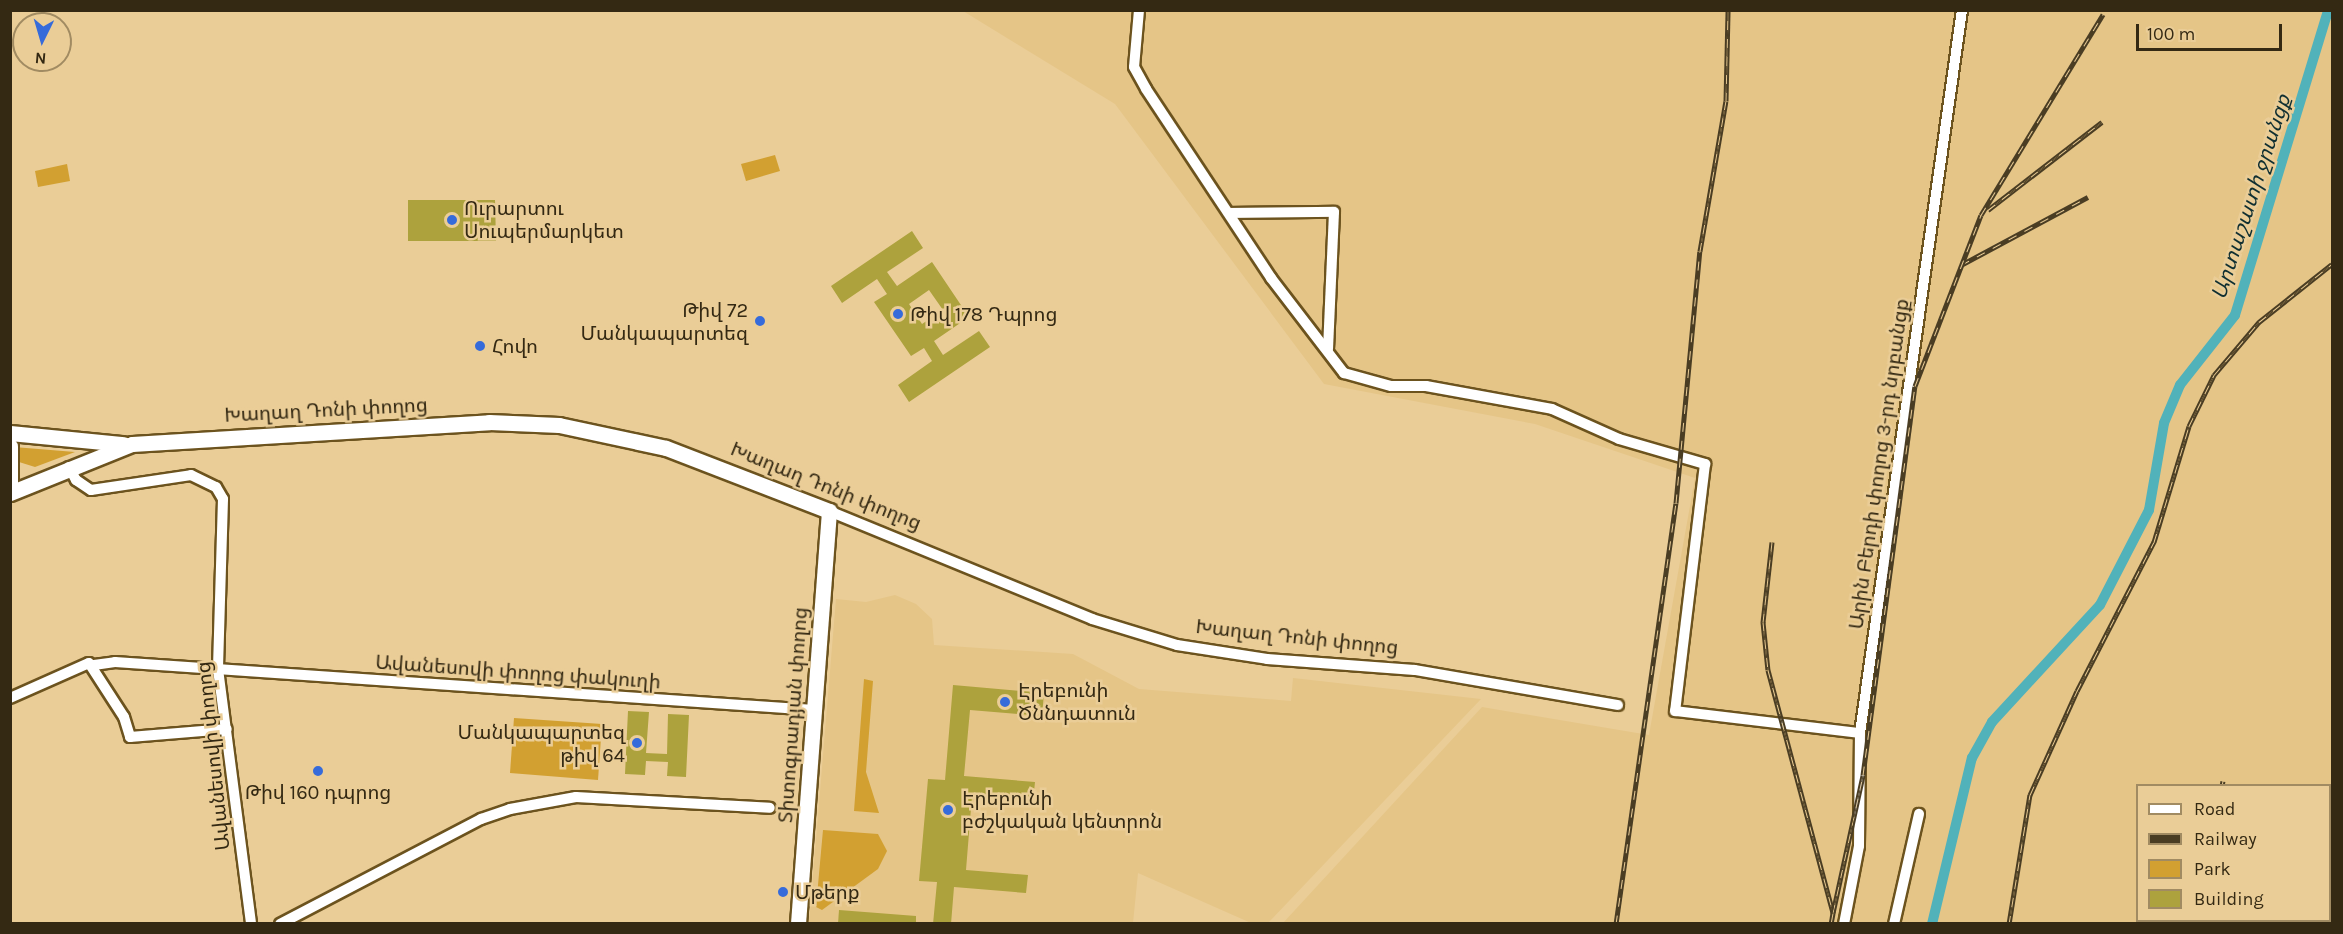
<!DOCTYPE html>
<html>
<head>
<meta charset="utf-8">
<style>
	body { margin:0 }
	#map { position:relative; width:2343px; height:934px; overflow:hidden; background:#eacd97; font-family:Karla,"Noto Sans Armenian",sans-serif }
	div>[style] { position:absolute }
	.built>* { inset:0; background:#e5c587 }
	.green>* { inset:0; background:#d2a031 }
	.canal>* { height:10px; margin:-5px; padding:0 5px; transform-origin:5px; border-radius:5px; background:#51b2ba }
	.building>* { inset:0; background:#ada23d }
	.roads { filter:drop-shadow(2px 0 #6c531e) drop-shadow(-2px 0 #6c531e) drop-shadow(0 2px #6c531e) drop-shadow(0 -2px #6c531e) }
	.street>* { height:10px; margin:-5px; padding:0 5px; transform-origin:5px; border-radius:5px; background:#fff }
	.secondary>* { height:15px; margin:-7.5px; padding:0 7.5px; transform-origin:7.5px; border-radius:7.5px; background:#fff }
	.rail>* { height:5px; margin-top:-2.5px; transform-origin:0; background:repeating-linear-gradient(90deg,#eacd97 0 9px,#4a3d23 0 18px); box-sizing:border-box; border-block:2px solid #4a3d23 }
	.dots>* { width:16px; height:16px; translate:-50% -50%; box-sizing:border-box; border:3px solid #eacd97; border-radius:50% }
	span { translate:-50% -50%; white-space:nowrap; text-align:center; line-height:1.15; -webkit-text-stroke:5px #eacd97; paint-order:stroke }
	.poi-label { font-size:20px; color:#342913 }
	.left { translate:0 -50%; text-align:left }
	.right { translate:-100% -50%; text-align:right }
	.street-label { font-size:20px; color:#342913 }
	.water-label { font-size:21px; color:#102f31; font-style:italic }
	.frame { position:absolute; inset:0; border:12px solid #342913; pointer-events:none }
	.legend { position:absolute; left:2136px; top:784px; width:195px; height:138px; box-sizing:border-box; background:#eacd97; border:2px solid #a18b62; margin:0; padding:8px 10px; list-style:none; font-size:18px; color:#342913 }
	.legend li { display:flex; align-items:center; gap:12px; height:30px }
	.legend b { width:30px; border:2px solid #a18b62 }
	.north { position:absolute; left:12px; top:12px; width:60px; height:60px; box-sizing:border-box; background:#eacd97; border:2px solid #a18b62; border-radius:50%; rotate:185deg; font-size:16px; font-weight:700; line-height:24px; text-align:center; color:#342913 }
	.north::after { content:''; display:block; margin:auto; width:21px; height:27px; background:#366bda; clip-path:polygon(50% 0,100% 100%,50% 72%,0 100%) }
	.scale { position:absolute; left:2136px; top:24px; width:146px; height:27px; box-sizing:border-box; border:3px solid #342913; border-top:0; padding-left:8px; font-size:18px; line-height:21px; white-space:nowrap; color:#342913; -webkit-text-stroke:4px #eacd97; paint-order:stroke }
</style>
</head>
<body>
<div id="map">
	<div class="built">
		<div style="clip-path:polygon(evenodd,963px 11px,2332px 11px,2332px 923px,1283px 923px,1482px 707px,1649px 735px,1695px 478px,1535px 424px,1324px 384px,1115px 104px,963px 11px,2138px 786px,2330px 786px,2330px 920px,2138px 920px,2138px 786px)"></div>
		<div style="clip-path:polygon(895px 595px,916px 604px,932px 619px,934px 645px,1073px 654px,1139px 689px,1291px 701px,1293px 678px,1481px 699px,1268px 923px,1251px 923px,1138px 873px,1133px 923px,809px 924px,836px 599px,866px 602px)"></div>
	</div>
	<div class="green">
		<div style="clip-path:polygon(775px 155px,780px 171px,746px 181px,741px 164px)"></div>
		<div style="clip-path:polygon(67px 164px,70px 181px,38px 187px,35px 171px)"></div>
		<div style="clip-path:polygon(14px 447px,75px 452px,35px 467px,19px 462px)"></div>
		<div style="clip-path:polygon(864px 679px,873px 681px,866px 772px,879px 813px,854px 811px)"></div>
		<div style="clip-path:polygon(514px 718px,602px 724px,598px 780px,510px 773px)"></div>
		<div style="clip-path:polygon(823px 830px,878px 834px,887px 851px,878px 869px,822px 910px,816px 907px)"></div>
	</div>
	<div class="canal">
		<div style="left:1932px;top:924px;width:171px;rotate:-76.5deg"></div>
		<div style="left:1972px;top:758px;width:41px;rotate:-60.9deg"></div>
		<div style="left:1992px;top:722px;width:159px;rotate:-47.3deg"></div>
		<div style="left:2100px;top:605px;width:107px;rotate:-62.7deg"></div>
		<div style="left:2149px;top:510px;width:88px;rotate:-80.2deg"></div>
		<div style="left:2164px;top:423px;width:41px;rotate:-67.2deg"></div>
		<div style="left:2180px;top:385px;width:89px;rotate:-51.8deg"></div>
		<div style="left:2235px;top:315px;width:319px;rotate:-73deg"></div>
	</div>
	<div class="building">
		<div style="clip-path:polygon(408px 200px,495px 200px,496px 241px,408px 241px)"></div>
		<div style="clip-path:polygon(evenodd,912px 231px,923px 248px,887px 272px,897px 286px,932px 262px,969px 317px,934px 341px,943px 355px,979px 331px,990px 347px,909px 402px,898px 385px,932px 361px,924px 348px,911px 356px,874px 302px,887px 294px,877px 279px,842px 303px,831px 286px,912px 231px,929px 290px,943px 310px,922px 324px,909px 304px,929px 290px)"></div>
		<div style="clip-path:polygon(953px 685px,1044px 693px,1042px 716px,970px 710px,964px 776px,1035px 782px,1033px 802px,972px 796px,966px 870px,1028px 875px,1026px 893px,954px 887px,951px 924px,933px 924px,937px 882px,919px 881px,928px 779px,945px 780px)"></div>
		<div style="clip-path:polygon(628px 711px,649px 712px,646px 753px,667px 754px,668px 714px,689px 715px,686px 777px,667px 776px,668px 762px,646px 761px,645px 775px,625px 774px)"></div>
		<div style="clip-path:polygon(839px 910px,916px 916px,916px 924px,838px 924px)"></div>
	</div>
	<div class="roads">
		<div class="street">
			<div style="left:1139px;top:10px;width:57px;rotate:95deg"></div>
			<div style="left:1134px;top:67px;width:25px;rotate:61deg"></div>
			<div style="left:1146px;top:89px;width:227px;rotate:56.5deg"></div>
			<div style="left:1271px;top:278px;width:120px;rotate:52.5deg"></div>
			<div style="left:1344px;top:373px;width:49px;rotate:15.5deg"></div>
			<div style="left:1391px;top:386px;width:35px"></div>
			<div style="left:1426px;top:386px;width:128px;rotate:10.3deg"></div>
			<div style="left:1552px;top:409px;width:73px;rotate:24.1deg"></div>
			<div style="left:1619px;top:439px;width:90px;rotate:16.2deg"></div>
			<div style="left:1705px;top:464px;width:249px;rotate:96.9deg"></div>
			<div style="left:1675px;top:711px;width:186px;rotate:6.8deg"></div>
			<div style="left:1231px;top:213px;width:103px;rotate:-0.6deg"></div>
			<div style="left:1334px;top:212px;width:137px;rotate:92.5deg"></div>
			<div style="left:69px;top:467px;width:15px;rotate:62deg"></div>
			<div style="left:76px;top:480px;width:18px;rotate:34deg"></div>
			<div style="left:91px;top:490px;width:101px;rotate:-8.5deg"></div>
			<div style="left:191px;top:475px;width:28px;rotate:26deg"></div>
			<div style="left:216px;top:487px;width:14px;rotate:60deg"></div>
			<div style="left:223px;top:499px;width:170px;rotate:91.7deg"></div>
			<div style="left:218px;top:669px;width:257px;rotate:82.6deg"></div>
			<div style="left:829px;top:511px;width:284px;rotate:22.3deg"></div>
			<div style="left:1092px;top:619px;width:89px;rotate:17deg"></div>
			<div style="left:1177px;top:645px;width:91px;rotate:8.8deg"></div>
			<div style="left:1267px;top:659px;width:148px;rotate:4.3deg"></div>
			<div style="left:1415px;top:670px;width:206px;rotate:9.8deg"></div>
			<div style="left:94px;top:665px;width:21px;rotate:-8deg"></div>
			<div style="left:115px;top:662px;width:701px;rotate:3.93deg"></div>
			<div style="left:10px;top:698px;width:86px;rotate:-23.9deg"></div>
			<div style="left:89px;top:663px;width:64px;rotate:57.1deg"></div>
			<div style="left:124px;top:717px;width:21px;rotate:73deg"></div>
			<div style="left:130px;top:737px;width:97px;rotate:-4.7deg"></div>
			<div style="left:280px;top:924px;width:227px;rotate:-27.6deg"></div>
			<div style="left:481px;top:819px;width:31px;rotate:-19deg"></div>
			<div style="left:510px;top:809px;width:67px;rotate:-10.3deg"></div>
			<div style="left:576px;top:797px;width:194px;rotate:3.2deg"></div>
			<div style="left:1844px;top:924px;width:79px;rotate:-79.1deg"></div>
			<div style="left:1859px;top:846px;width:113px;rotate:-89.5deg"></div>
			<div style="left:1860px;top:733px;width:730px;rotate:-81.97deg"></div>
			<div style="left:1894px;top:924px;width:113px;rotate:-77.2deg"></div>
		</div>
		<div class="secondary">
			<div style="left:10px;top:433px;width:114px;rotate:5.6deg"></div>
			<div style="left:10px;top:446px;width:36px;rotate:90deg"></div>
			<div style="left:10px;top:493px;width:131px;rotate:-21.9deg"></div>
			<div style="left:132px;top:444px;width:358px;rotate:-3.5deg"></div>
			<div style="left:489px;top:422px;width:70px;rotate:2.5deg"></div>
			<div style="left:559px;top:425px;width:109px;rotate:12.1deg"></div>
			<div style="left:666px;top:448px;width:175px;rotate:21.1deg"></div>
			<div style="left:829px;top:511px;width:414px;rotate:94.3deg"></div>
		</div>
	</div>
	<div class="rail">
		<div style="left:1988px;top:210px;width:144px;rotate:-37.7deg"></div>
		<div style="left:1961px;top:265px;width:144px;rotate:-28.2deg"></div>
		<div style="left:1772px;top:542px;width:81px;rotate:96.4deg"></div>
		<div style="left:1763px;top:622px;width:48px;rotate:84.1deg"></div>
		<div style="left:1768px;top:670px;width:252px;rotate:75deg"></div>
		<div style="left:1833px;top:913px;width:11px;rotate:100deg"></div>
		<div style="left:2222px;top:786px;width:5px;rotate:-79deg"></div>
		<div style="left:1833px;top:913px;width:141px;rotate:-77.7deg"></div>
		<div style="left:1863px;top:775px;width:392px;rotate:-82.4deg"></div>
		<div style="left:1915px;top:386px;width:183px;rotate:-68.9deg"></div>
		<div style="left:1981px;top:215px;width:235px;rotate:-58.7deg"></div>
		<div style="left:1616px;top:924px;width:425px;rotate:-81.9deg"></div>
		<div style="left:1676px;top:503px;width:253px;rotate:-84.6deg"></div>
		<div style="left:1700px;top:251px;width:152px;rotate:-80.2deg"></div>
		<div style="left:1726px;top:101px;width:91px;rotate:-88.7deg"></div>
		<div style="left:2009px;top:924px;width:131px;rotate:-80.8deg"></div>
		<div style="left:2030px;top:795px;width:114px;rotate:-65.7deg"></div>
		<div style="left:2077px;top:691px;width:168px;rotate:-62.7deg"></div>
		<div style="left:2154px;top:542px;width:121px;rotate:-73.2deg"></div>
		<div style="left:2189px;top:426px;width:57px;rotate:-63.9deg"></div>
		<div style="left:2214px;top:375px;width:70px;rotate:-49.7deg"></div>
		<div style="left:2259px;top:322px;width:93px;rotate:-38.5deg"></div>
		<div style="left:2149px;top:924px;width:4px;rotate:-90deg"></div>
		<div style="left:2167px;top:924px;width:4px;rotate:-90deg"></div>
		<div style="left:2201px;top:924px;width:4px;rotate:-90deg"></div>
		<div style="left:2248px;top:924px;width:4px;rotate:-90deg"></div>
	</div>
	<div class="dots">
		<div style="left:452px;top:220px;background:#366bda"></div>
		<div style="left:898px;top:314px;background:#366bda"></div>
		<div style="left:760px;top:321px;background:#366bda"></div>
		<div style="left:480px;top:346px;background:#366bda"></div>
		<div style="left:1005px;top:702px;background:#366bda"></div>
		<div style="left:637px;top:743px;background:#366bda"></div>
		<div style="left:318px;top:771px;background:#366bda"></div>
		<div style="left:948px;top:810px;background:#366bda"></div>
		<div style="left:783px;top:892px;background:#366bda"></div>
	</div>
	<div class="poi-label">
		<span class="left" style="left:464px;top:220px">Ուրարտու<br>Սուպերմարկետ</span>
		<span class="right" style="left:748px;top:322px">Թիվ 72<br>Մանկապարտեզ</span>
		<span class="left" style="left:910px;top:314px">Թիվ 178 Դպրոց</span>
		<span class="left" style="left:492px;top:346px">Հովո</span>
		<span class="left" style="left:1018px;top:702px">Էրեբունի<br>Ծննդատուն</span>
		<span class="right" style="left:625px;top:744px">Մանկապարտեզ<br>թիվ 64</span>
		<span style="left:318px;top:792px">Թիվ 160 դպրոց</span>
		<span class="left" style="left:962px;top:810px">Էրեբունի<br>բժշկական կենտրոն</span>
		<span class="left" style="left:795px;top:892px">Մթերք</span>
	</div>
	<div class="street-label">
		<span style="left:326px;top:410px;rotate:-3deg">Խաղաղ Դոնի փողոց</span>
		<span style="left:1879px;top:464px;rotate:-82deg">Արին Բերդի փողոց 3-րդ նրբանցք</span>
		<span style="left:826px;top:486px;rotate:22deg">Խաղաղ Դոնի փողոց</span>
		<span style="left:1297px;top:637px;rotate:6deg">Խաղաղ Դոնի փողոց</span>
		<span style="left:518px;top:672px;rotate:4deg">Ավանեսովի փողոց փակուղի</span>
		<span style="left:793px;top:715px;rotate:-86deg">Տիտոգրադյան փողոց</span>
		<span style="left:213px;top:756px;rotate:-96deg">Ավանեսովի փողոց</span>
	</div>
	<div class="water-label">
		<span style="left:2251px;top:197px;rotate:-72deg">Արտաշատի ջրանցք</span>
	</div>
	<div class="frame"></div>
	<ul class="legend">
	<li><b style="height:8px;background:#fff"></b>Road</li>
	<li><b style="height:8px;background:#4a3d23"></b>Railway</li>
	<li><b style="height:16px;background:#d2a031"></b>Park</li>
	<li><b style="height:16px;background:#ada23d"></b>Building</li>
	</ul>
	<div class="north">N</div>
	<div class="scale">100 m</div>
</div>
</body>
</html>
